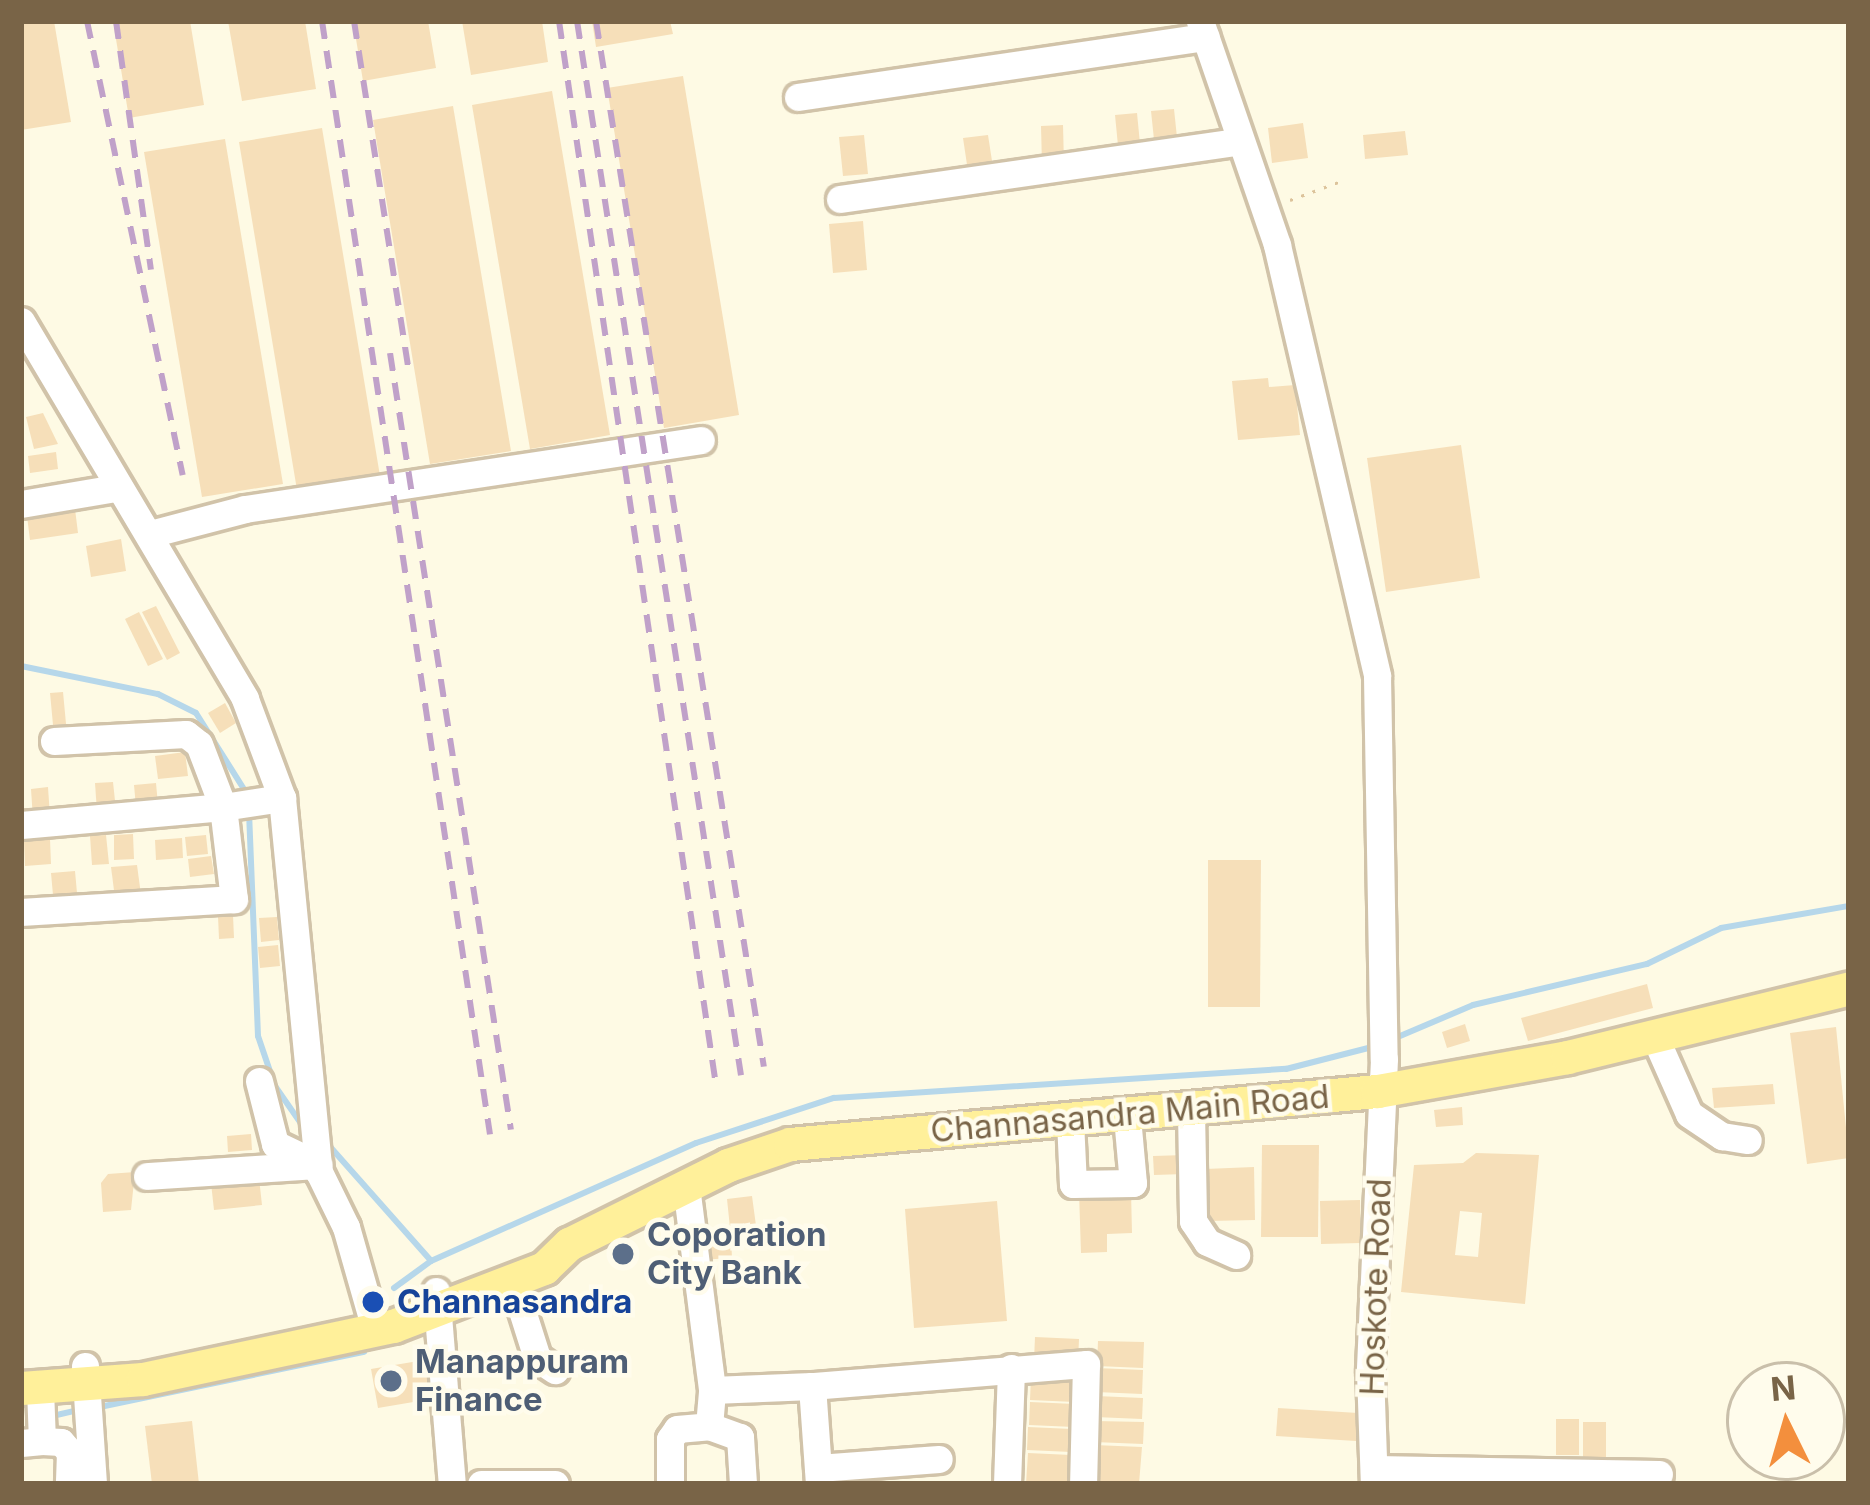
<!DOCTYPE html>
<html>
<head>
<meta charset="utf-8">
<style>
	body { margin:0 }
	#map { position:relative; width:1870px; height:1505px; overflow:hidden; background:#fefae4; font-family:Inter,sans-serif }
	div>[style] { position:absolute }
	.stream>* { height:6px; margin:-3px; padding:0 3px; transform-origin:3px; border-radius:3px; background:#b6d7ea }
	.building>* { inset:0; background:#f6dfb9 }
	.path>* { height:3px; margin-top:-1.5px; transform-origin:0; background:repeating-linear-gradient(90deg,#dcc39b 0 3px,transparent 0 12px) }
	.roads { filter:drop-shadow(3px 0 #d1c3a9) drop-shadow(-3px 0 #d1c3a9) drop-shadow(0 3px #d1c3a9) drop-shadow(0 -3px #d1c3a9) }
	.minor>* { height:27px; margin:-13.5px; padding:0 13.5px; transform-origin:13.5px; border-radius:13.5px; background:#fff }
	.major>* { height:33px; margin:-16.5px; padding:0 16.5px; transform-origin:16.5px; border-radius:16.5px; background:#fff09a }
	.rail>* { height:6px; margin-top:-3px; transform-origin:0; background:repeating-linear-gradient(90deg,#c0a1c9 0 18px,transparent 0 30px) }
	.dots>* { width:33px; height:33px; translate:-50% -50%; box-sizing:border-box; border:6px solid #fffcec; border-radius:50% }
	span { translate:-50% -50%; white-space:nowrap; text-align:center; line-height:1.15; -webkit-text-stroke:9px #fffcec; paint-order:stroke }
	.street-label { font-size:33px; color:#796447 }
	.service-label { font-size:33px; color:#4e5e75; font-weight:700 }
	.left { translate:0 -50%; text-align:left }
	.transit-label { font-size:33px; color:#164399; font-weight:700 }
	.frame { position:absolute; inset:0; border:24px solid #796447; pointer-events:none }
	.north { position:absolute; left:1726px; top:1361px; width:120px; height:120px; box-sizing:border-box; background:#fffcec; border:3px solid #c9bfaa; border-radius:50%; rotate:355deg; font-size:33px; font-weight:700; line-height:48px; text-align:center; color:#796447 }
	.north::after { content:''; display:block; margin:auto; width:42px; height:54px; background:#f38f3d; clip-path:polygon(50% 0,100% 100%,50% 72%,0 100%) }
</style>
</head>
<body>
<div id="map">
	<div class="stream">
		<div style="left:21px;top:666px;width:140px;rotate:11.6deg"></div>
		<div style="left:158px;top:694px;width:42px;rotate:26.6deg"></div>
		<div style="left:196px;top:713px;width:96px;rotate:57.8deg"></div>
		<div style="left:249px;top:812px;width:224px;rotate:87.7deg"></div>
		<div style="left:258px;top:1036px;width:53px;rotate:71.2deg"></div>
		<div style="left:275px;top:1086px;width:47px;rotate:55.3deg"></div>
		<div style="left:1393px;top:1039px;width:87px;rotate:-23deg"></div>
		<div style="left:1473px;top:1005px;width:179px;rotate:-13.3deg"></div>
		<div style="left:1647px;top:964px;width:82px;rotate:-25.9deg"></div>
		<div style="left:1721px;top:928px;width:130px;rotate:-9.8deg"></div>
		<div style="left:325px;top:1141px;width:160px;rotate:48.5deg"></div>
		<div style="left:394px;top:1288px;width:46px;rotate:-36.1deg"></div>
		<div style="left:431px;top:1261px;width:290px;rotate:-24deg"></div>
		<div style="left:696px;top:1143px;width:145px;rotate:-18.1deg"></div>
		<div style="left:834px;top:1098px;width:453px;rotate:-3.7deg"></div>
		<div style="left:1286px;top:1069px;width:93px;rotate:-14.3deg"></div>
		<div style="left:95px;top:1408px;width:275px;rotate:-11.8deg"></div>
		<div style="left:48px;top:1417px;width:35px;rotate:-13deg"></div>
	</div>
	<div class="building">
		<div style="clip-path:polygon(21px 21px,54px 21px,71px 122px,21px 130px)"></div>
		<div style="clip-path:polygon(113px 21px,190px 21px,204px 105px,129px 118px)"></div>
		<div style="clip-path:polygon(228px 21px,305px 21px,316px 89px,242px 101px)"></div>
		<div style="clip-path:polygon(353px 21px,428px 21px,436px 68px,363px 81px)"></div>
		<div style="clip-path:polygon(462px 21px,542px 21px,548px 62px,471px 75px)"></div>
		<div style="clip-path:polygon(592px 21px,670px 21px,673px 34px,596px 47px)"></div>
		<div style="clip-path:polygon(683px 76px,739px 415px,664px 428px,607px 88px)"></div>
		<div style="clip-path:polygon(552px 91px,610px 435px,530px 449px,472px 105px)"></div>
		<div style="clip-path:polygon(453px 106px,511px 451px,430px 464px,373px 120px)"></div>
		<div style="clip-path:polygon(1174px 109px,1178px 147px,1155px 149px,1151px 111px)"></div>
		<div style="clip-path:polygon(1137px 113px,1141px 154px,1119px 156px,1115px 115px)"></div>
		<div style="clip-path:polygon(1303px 123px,1308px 158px,1272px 163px,1268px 128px)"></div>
		<div style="clip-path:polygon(1063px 125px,1064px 164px,1042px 165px,1041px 126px)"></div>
		<div style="clip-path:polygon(322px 128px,380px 476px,297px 490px,239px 142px)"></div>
		<div style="clip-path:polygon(1405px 131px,1408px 155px,1365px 159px,1363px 135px)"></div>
		<div style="clip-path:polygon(864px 135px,868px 174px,843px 176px,839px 137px)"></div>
		<div style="clip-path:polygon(988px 135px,994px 174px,969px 178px,963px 138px)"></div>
		<div style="clip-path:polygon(225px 139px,283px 484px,202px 497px,144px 152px)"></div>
		<div style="clip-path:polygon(863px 221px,867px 270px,833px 273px,829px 224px)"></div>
		<div style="clip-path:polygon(1268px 378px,1269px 387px,1295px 385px,1300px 435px,1238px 440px,1232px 381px)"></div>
		<div style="clip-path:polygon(43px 413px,58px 444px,34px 449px,26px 417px)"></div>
		<div style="clip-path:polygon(1461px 445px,1480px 578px,1386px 592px,1367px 458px)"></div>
		<div style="clip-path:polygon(56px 452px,58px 469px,30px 473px,28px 456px)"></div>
		<div style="clip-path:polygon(75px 509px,78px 533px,30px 540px,27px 516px)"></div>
		<div style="clip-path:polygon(121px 539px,126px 571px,91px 577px,86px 546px)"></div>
		<div style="clip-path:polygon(156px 606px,180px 653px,167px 660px,142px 612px)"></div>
		<div style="clip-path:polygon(139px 612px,163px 659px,148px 666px,125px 619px)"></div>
		<div style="clip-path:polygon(63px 692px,66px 724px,53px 725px,50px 693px)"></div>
		<div style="clip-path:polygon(225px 703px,236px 723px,220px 733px,208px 713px)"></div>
		<div style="clip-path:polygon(185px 752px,188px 776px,158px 779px,155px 756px)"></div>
		<div style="clip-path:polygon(113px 782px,116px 810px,97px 812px,95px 783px)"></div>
		<div style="clip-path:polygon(156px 783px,158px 805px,136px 807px,134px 785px)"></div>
		<div style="clip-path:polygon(48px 787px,50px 817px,33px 819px,31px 789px)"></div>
		<div style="clip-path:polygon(133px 834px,134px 859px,114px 860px,114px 835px)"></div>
		<div style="clip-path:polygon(106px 835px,109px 864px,92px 865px,90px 836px)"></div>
		<div style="clip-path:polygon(206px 835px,208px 854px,187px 856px,185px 837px)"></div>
		<div style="clip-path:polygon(182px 838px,183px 858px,156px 860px,155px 840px)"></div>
		<div style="clip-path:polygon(50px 839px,51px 864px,25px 866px,24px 841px)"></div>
		<div style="clip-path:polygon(211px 856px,214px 874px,190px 877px,188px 859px)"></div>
		<div style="clip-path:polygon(1208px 860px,1261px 860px,1260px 1007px,1208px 1007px)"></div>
		<div style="clip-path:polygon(137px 865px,141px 895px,115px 898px,111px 867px)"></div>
		<div style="clip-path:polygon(75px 871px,78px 904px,54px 906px,51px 873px)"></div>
		<div style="clip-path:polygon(233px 915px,234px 938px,219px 939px,218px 916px)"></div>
		<div style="clip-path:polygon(277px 917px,279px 940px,261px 942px,259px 918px)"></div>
		<div style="clip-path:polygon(278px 945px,280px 966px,260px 968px,258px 947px)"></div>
		<div style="clip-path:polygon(1647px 984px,1653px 1008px,1528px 1041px,1521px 1018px)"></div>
		<div style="clip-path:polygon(1465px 1024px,1470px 1041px,1447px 1048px,1442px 1032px)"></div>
		<div style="clip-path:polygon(1836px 1027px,1849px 1158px,1807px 1164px,1790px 1033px)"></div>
		<div style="clip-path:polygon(1773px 1084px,1775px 1104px,1714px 1108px,1712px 1088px)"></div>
		<div style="clip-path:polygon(1462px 1107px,1463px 1125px,1436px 1127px,1434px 1110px)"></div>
		<div style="clip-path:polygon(251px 1134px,252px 1150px,228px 1152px,227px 1136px)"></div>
		<div style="clip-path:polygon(1262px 1145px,1319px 1145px,1318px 1237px,1261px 1237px)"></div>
		<div style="clip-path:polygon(evenodd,1476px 1153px,1539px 1155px,1525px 1304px,1401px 1292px,1414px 1165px,1463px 1163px,1476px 1153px,1460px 1211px,1482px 1213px,1478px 1257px,1455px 1255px,1460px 1211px)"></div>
		<div style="clip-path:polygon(1185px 1155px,1185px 1174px,1154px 1175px,1153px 1156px)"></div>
		<div style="clip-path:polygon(1254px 1167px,1255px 1220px,1209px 1221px,1205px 1169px)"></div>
		<div style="clip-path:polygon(135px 1172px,131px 1210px,103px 1212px,101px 1183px,108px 1174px)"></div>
		<div style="clip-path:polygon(259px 1178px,262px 1205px,214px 1210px,211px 1183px)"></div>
		<div style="clip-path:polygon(1131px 1191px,1132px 1233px,1107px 1234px,1107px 1252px,1081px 1253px,1079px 1192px)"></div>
		<div style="clip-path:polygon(752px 1196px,757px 1233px,731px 1236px,732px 1258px,699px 1260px,697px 1230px,730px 1228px,727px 1199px)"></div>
		<div style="clip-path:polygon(1360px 1200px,1361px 1243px,1321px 1244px,1320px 1201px)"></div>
		<div style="clip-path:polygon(997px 1201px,1007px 1321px,914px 1328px,905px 1209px)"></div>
		<div style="clip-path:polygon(1035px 1337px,1079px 1339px,1078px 1362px,1034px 1360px)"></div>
		<div style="clip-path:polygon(1098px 1341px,1144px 1342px,1143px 1368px,1097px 1366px)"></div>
		<div style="clip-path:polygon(430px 1359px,437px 1398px,378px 1408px,371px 1369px)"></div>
		<div style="clip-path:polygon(1097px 1368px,1143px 1370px,1142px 1394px,1096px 1392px)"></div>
		<div style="clip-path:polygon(1031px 1376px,1076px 1378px,1075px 1402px,1030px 1400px)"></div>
		<div style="clip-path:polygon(1096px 1396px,1143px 1398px,1142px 1419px,1095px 1417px)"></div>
		<div style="clip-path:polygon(1030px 1402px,1075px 1404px,1074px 1427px,1029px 1425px)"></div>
		<div style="clip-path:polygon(1278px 1408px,1358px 1413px,1356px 1441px,1276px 1436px)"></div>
		<div style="clip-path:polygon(1556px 1419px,1579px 1419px,1579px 1455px,1556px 1455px)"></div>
		<div style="clip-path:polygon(192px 1421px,199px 1484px,152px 1484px,145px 1426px)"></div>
		<div style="clip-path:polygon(1095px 1421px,1144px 1422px,1143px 1444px,1094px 1442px)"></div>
		<div style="clip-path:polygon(1583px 1422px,1606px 1422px,1606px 1459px,1583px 1459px)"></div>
		<div style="clip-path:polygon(1028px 1427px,1072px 1429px,1071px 1452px,1027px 1450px)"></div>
		<div style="clip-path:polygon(1094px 1445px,1142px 1447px,1139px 1484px,1092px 1484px)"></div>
		<div style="clip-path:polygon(1028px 1453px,1071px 1455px,1070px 1484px,1026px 1484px)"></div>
	</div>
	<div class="path">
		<div style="left:1290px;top:200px;width:58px;rotate:-20.3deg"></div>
	</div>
	<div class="roads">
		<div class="minor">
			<div style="left:1200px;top:21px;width:237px;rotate:71deg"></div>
			<div style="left:1277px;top:245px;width:442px;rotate:76.9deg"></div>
			<div style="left:1377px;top:676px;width:383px;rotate:89deg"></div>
			<div style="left:1384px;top:1059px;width:313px;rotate:92.6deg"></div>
			<div style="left:1370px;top:1372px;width:112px;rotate:88deg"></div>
			<div style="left:798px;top:97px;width:412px;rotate:-8.4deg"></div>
			<div style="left:840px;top:199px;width:402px;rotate:-8.2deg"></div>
			<div style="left:21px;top:321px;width:439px;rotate:59.3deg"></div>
			<div style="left:245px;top:699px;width:106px;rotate:69.5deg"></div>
			<div style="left:282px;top:798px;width:376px;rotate:84.4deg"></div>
			<div style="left:319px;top:1172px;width:61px;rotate:63.9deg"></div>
			<div style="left:346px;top:1227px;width:109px;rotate:74.1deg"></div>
			<div style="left:21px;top:504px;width:96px;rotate:-9.6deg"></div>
			<div style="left:150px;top:534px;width:98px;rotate:-14.7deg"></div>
			<div style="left:245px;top:509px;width:461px;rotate:-8.6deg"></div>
			<div style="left:54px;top:741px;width:132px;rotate:-3deg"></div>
			<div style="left:186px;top:734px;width:16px;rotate:38deg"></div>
			<div style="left:199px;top:744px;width:67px;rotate:69.1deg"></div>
			<div style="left:223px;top:807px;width:60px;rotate:-8.7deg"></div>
			<div style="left:21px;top:825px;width:203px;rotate:-5.1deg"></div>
			<div style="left:223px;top:807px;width:93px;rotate:83.2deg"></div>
			<div style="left:234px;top:899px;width:213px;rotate:176.5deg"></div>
			<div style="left:1654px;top:1035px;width:86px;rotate:66.1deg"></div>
			<div style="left:1689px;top:1114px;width:40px;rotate:34deg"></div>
			<div style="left:1722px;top:1136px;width:26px;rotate:9deg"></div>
			<div style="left:259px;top:1081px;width:65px;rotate:75.7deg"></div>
			<div style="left:275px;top:1144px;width:44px;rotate:25.4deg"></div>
			<div style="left:1191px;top:1112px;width:109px;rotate:88.9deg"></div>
			<div style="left:1193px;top:1221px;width:25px;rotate:56deg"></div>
			<div style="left:1207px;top:1242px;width:32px;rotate:24deg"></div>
			<div style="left:1070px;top:1121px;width:63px;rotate:87.3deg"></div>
			<div style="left:1073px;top:1184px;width:60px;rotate:-1deg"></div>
			<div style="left:1133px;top:1183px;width:66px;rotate:-95.2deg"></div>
			<div style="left:147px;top:1176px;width:172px;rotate:-3.7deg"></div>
			<div style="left:686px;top:1186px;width:206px;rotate:82.7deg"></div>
			<div style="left:712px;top:1390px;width:100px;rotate:-2.3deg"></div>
			<div style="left:812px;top:1386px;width:98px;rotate:85.9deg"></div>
			<div style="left:512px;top:1279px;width:83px;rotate:72.4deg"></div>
			<div style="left:537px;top:1358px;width:22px;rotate:34deg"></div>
			<div style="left:436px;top:1291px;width:194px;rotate:85.3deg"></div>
			<div style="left:85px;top:1366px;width:118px;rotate:86.1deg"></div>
			<div style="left:812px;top:1386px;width:275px;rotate:-4.6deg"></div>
			<div style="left:1086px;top:1364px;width:120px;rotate:91.4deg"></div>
			<div style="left:709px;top:1426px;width:33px;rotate:20deg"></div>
			<div style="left:740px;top:1437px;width:47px;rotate:86.3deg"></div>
			<div style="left:42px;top:1441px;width:19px;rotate:3deg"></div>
			<div style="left:61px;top:1442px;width:13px;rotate:48deg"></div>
			<div style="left:70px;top:1452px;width:32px;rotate:92deg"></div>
			<div style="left:21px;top:1443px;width:21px;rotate:-5deg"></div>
			<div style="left:42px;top:1441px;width:52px;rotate:-92.2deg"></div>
			<div style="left:818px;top:1468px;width:121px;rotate:-4.3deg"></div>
			<div style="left:1374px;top:1469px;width:285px;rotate:1deg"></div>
			<div style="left:481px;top:1484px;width:74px"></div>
			<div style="left:670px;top:1484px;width:45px;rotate:-90deg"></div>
			<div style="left:670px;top:1439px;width:12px;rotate:-55deg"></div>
			<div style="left:677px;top:1429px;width:32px;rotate:-5deg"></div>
			<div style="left:709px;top:1426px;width:36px;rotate:-85deg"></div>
			<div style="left:1007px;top:1484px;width:116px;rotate:-88deg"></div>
		</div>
		<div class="major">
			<div style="left:21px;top:1388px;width:122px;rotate:-4.2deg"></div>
			<div style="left:143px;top:1379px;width:256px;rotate:-12deg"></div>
			<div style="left:393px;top:1326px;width:162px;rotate:-21deg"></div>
			<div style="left:544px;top:1268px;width:35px;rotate:-44deg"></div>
			<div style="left:569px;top:1244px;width:178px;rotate:-26.4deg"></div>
			<div style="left:728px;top:1165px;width:65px;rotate:-18.7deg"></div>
			<div style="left:790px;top:1144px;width:589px;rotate:-5.16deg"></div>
			<div style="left:1377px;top:1091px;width:193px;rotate:-10.1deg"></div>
			<div style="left:1567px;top:1057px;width:290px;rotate:-13.7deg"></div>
		</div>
	</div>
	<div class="rail">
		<div style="left:87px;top:21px;width:464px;rotate:78.1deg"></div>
		<div style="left:116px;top:21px;width:251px;rotate:82deg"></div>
		<div style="left:322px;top:21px;width:1126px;rotate:81.42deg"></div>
		<div style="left:354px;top:21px;width:357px;rotate:81.1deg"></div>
		<div style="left:559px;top:21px;width:1069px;rotate:81.61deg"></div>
		<div style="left:577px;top:21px;width:1067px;rotate:81.16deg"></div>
		<div style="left:596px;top:21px;width:1059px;rotate:80.88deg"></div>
		<div style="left:390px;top:353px;width:786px;rotate:81.15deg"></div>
	</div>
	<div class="dots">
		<div style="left:623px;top:1254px;background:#5c6f8a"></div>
		<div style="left:373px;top:1302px;background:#1a4fb4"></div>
		<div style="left:391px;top:1381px;background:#5c6f8a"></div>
	</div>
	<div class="street-label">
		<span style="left:1130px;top:1114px;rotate:-5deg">Channasandra Main Road</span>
		<span style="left:1376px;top:1287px;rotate:-88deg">Hoskote Road</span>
	</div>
	<div class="service-label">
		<span class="left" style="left:647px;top:1254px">Coporation<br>City Bank</span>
		<span class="left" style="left:415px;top:1381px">Manappuram<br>Finance</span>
	</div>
	<div class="transit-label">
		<span class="left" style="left:397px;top:1302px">Channasandra</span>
	</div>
	<div class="frame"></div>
	<div class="north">N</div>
</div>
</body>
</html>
